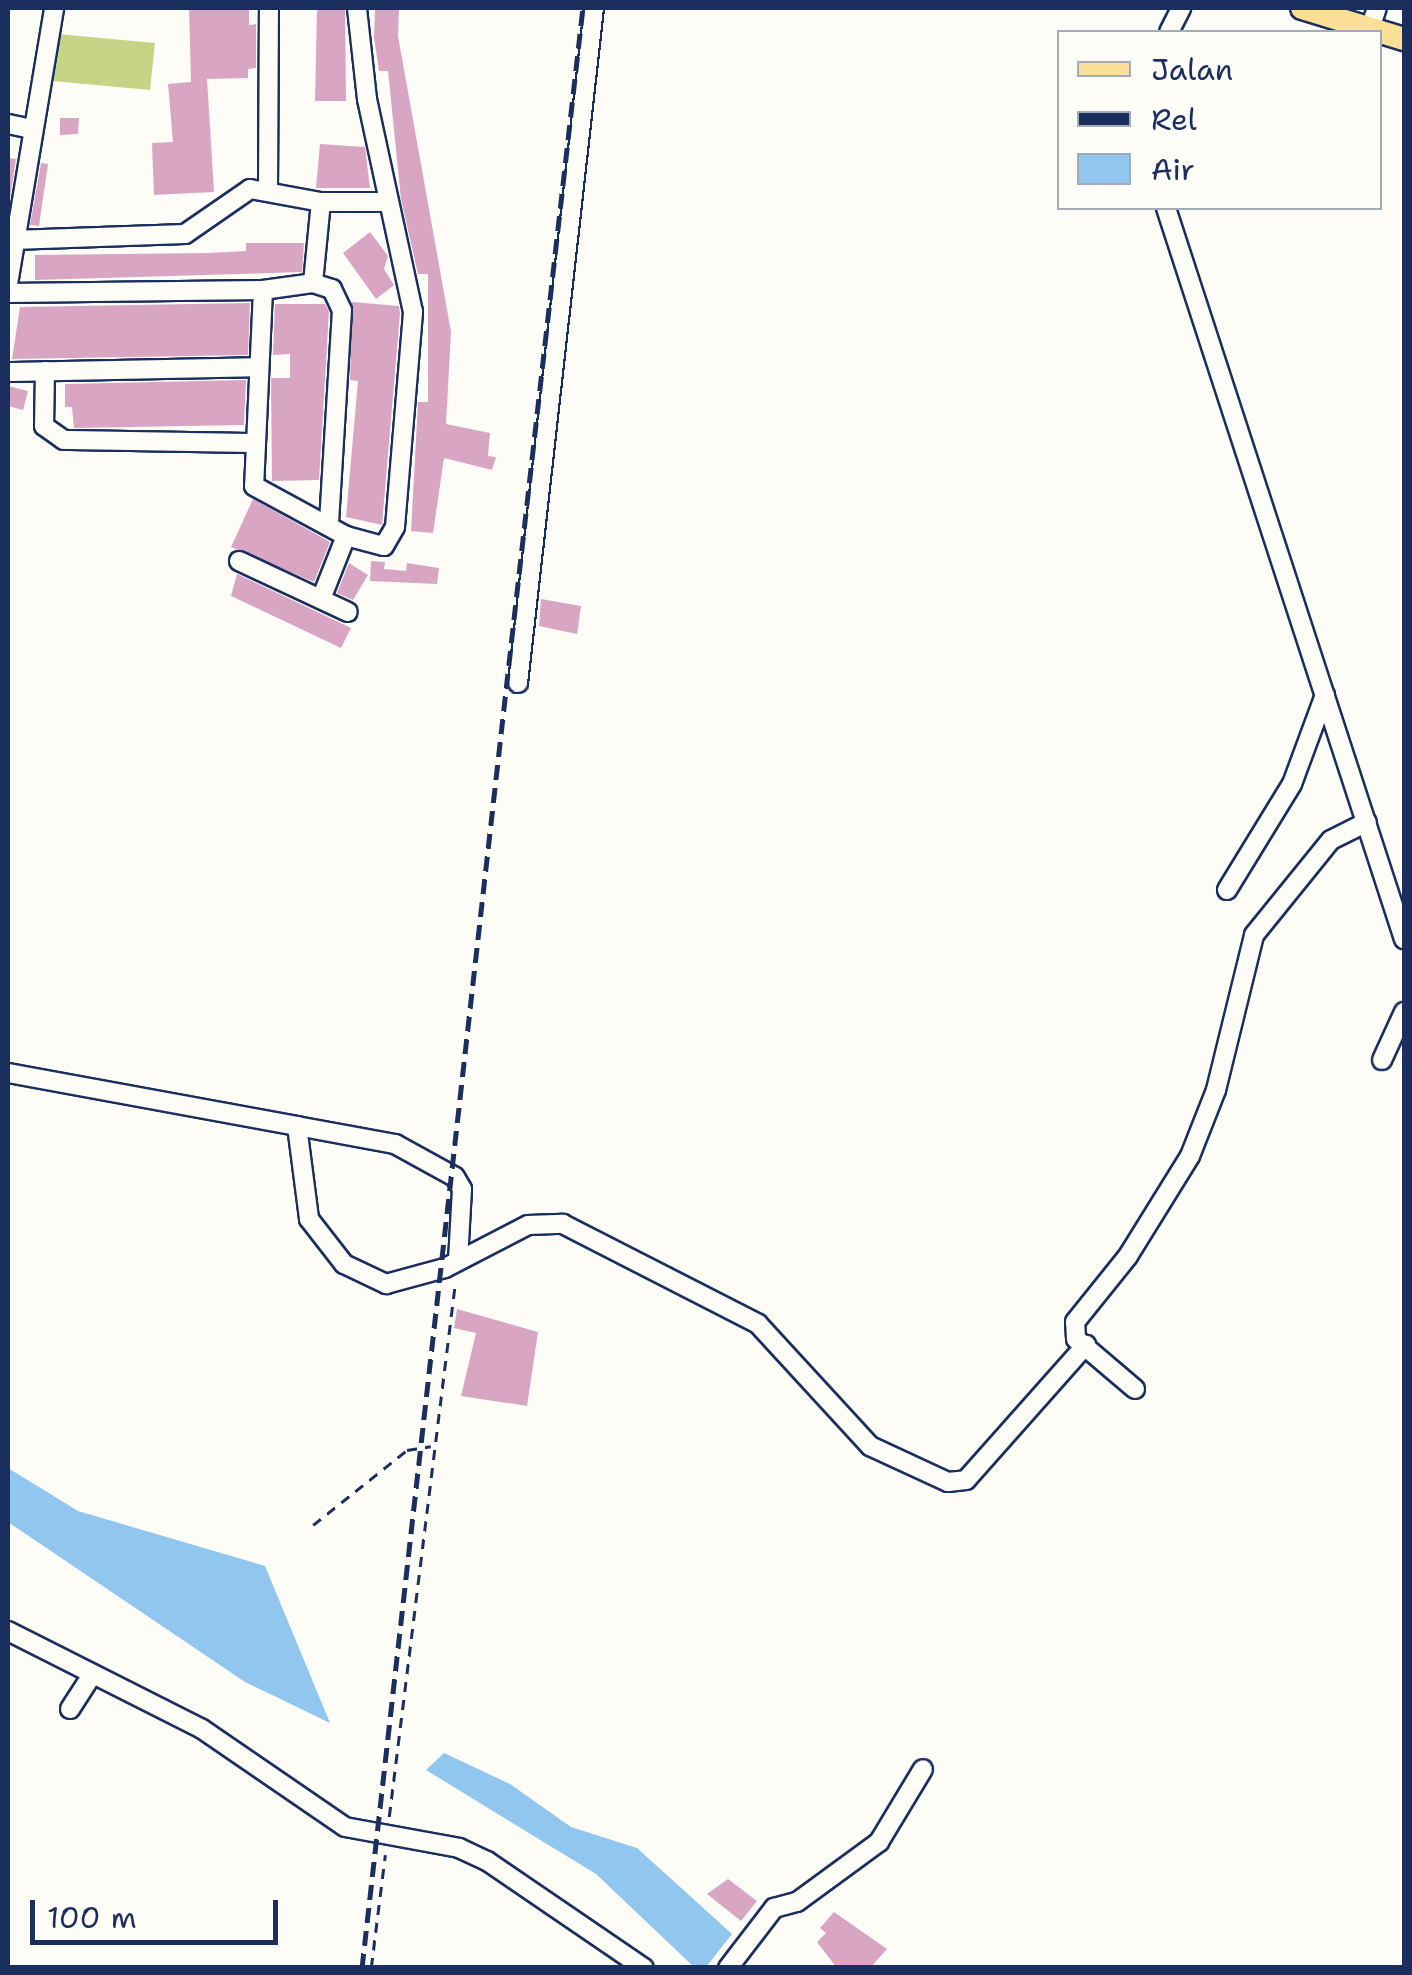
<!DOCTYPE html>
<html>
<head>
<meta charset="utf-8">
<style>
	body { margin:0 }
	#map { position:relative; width:1412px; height:1975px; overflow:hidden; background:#fdfcf7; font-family:"Shantell Sans",sans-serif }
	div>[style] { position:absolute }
	.green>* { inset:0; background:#c6d488 }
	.water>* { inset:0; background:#91c6ee }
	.building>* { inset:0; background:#d8a6c3 }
	.path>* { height:2.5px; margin-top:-1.25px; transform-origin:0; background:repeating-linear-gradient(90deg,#1b2f5e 0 10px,transparent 0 18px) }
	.roads { filter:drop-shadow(2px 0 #1b2f5e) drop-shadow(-2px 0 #1b2f5e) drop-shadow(0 2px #1b2f5e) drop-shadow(0 -2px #1b2f5e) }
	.minor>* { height:18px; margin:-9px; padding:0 9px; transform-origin:9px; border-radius:9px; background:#fdfcf7 }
	.major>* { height:22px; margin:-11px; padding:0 11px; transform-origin:11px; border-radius:11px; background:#fbdf96 }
	.rail>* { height:5px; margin-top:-2.5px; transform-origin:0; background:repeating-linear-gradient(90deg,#1b2f5e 0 15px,transparent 0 23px) }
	span { translate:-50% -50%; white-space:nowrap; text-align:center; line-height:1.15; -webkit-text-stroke:10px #fdfcf7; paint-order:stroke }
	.frame { position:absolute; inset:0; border:10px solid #1b2f5e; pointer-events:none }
	.legend { position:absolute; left:1057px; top:30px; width:325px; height:180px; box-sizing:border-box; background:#fdfcf7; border:2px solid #a3aaba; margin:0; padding:12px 18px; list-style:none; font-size:30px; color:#1b2f5e }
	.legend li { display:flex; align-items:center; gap:20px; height:50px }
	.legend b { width:50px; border:2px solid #a3aaba }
	.scale { position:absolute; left:30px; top:1900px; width:248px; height:45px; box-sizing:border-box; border:5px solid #1b2f5e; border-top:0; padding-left:12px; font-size:30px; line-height:35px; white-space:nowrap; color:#1b2f5e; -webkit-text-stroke:8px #fdfcf7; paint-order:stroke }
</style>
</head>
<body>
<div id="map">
	<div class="green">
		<div style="clip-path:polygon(58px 34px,155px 43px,150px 90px,53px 81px)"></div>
	</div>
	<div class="water">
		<div style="clip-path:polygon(8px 1468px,78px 1511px,265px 1566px,330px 1723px,245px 1682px,8px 1522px)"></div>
		<div style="clip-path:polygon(444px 1753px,510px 1784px,571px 1827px,637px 1848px,732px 1934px,706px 1967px,694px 1967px,596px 1874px,426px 1770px)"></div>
	</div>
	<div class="building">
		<div style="clip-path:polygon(189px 8px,249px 8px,249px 25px,256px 24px,256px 68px,248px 69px,248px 78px,207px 79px,214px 192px,154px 195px,152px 143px,173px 142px,168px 84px,191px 82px)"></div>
		<div style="clip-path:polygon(317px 8px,345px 8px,346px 101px,315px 101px)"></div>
		<div style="clip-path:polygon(375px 8px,399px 8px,398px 36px,451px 332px,446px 424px,490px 433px,488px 456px,496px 457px,492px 470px,444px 458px,433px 533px,411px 531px,418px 402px,428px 402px,428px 274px,418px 274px,401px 199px,388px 71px,379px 71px,374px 37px)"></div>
		<div style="clip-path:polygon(60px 118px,79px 118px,78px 134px,60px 135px)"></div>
		<div style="clip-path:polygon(320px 144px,365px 147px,370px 188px,316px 188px)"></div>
		<div style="clip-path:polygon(8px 158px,16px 159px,8px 211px)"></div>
		<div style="clip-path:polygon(41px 163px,48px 164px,39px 226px,30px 225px)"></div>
		<div style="clip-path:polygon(370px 232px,388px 256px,384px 269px,394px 285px,376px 299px,343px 253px)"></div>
		<div style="clip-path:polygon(246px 243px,304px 243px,302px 272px,35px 280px,35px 255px,207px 253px,246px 251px)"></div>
		<div style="clip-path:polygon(352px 302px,399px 306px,400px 313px,382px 525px,346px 517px,358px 381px,350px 380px)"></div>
		<div style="clip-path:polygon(250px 303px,248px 355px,12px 359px,20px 307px)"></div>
		<div style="clip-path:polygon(275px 304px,325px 304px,329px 312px,319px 480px,272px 481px,271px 378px,290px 378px,290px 354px,273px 355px)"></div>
		<div style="clip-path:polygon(246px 380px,244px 425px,74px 428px,72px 407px,65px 407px,65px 384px)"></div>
		<div style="clip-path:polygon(8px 386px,28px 391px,23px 410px,8px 406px)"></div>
		<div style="clip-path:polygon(253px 499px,330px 542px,314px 582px,231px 547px)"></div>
		<div style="clip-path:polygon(371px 561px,385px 562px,384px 569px,406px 571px,407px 563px,439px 568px,437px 584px,370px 581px)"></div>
		<div style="clip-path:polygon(349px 563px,368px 575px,353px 600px,337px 593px)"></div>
		<div style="clip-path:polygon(237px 574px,351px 628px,341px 648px,231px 596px)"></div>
		<div style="clip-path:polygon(541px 599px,581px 606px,577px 634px,539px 626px)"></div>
		<div style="clip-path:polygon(457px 1309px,538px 1332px,527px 1406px,461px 1396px,476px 1333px,454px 1328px)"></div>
		<div style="clip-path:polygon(728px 1879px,757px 1901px,741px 1921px,707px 1894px)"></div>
		<div style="clip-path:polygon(834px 1912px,887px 1949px,870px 1968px,837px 1968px,817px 1942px,826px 1933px,820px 1928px)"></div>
	</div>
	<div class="path">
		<div style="left:313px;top:1525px;width:120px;rotate:-38.6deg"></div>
		<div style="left:407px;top:1450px;width:24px;rotate:-9deg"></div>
		<div style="left:389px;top:1817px;width:537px;rotate:-82.94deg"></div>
		<div style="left:371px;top:1968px;width:114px;rotate:-82.9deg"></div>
	</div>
	<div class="roads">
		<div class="minor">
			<div style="left:1370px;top:29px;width:22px;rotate:-72deg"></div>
			<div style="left:1169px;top:32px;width:27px;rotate:-63deg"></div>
			<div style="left:8px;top:124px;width:24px;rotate:12deg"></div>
			<div style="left:268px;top:190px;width:182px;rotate:-89.7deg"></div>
			<div style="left:1166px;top:208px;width:769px;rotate:71.97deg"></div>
			<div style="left:13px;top:240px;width:172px;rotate:-2deg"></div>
			<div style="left:185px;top:234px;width:79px;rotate:-34.7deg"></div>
			<div style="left:250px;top:189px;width:72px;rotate:10.4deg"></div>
			<div style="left:321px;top:202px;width:67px"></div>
			<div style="left:313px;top:283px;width:81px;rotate:-84.4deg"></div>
			<div style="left:8px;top:284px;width:280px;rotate:-80.5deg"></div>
			<div style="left:263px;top:290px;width:196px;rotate:92.6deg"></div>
			<div style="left:254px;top:486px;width:105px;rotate:28.5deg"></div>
			<div style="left:346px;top:536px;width:39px;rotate:15deg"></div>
			<div style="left:384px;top:546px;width:22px;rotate:-60deg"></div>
			<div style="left:395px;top:527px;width:216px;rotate:-85.2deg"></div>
			<div style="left:413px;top:312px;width:218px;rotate:-102.2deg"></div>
			<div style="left:367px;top:99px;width:92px;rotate:-96.3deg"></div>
			<div style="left:8px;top:293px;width:255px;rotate:-0.7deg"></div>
			<div style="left:263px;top:290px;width:50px;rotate:-8deg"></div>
			<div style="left:313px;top:283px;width:20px;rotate:18deg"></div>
			<div style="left:332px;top:289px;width:23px;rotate:65deg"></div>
			<div style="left:342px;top:310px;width:213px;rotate:93.5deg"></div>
			<div style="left:45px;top:371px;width:55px;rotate:91deg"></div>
			<div style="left:44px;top:426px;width:24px;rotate:35deg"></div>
			<div style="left:64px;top:440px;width:192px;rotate:0.9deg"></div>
			<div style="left:8px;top:372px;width:251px;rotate:-1.1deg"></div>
			<div style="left:239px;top:561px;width:120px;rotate:25.1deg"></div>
			<div style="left:321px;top:599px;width:68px;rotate:-68.4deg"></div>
			<div style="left:518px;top:683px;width:679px;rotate:-83.58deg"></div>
			<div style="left:1227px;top:890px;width:124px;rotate:-58.5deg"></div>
			<div style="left:1292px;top:784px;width:95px;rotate:-69.7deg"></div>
			<div style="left:1382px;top:1060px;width:53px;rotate:-65.4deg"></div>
			<div style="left:8px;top:1073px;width:294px;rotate:10.4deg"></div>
			<div style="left:297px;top:1126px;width:94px;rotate:82.6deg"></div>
			<div style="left:309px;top:1219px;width:57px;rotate:52.1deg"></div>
			<div style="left:344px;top:1264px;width:47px;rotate:25.5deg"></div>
			<div style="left:386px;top:1284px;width:61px;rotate:-15.2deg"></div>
			<div style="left:445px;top:1268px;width:93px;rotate:-27.4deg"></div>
			<div style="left:528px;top:1225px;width:35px;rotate:-2deg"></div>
			<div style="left:563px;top:1224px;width:219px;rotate:27.1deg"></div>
			<div style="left:758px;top:1324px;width:166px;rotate:47.4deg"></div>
			<div style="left:870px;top:1446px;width:86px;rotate:24.8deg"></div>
			<div style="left:948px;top:1482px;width:18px;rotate:-6deg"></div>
			<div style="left:966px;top:1480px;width:181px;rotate:-48.4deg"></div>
			<div style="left:297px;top:1126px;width:100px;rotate:10.4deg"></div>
			<div style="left:395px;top:1144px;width:68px;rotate:28.8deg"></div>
			<div style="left:455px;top:1177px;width:14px;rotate:60deg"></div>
			<div style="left:462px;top:1189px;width:71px;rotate:93.2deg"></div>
			<div style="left:1135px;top:1389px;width:77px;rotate:-139.7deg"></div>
			<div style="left:1076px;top:1339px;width:17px;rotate:-93deg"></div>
			<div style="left:1075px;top:1322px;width:85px;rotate:-51.2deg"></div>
			<div style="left:1128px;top:1256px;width:118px;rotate:-58.2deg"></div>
			<div style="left:1190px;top:1156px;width:71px;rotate:-68.5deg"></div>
			<div style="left:1216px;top:1090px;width:160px;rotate:-76.2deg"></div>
			<div style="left:1254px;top:935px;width:122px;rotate:-51deg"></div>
			<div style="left:1331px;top:840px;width:40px;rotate:-26.6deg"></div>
			<div style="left:8px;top:1631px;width:217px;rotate:26.8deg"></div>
			<div style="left:202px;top:1729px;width:173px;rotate:34.4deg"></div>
			<div style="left:345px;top:1827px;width:116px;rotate:10.4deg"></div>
			<div style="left:459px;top:1848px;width:31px;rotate:25deg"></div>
			<div style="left:487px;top:1861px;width:190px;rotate:34.3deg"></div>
			<div style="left:70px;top:1709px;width:40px;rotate:-57.1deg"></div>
			<div style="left:728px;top:1968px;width:76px;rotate:-52.5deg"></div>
			<div style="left:774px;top:1908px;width:24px;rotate:-15deg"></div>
			<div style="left:797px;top:1902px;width:102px;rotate:-36.2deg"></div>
			<div style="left:879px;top:1842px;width:85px;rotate:-58.9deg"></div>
		</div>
		<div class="major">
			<div style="left:1302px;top:8px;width:107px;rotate:16.9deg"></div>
		</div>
	</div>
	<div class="rail">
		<div style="left:362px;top:1968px;width:1972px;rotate:-83.57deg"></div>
	</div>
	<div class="frame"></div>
	<ul class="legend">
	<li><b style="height:12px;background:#fbdf96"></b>Jalan</li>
	<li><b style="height:12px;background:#1b2f5e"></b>Rel</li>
	<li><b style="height:28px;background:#91c6ee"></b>Air</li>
	</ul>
	<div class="scale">100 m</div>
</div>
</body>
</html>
